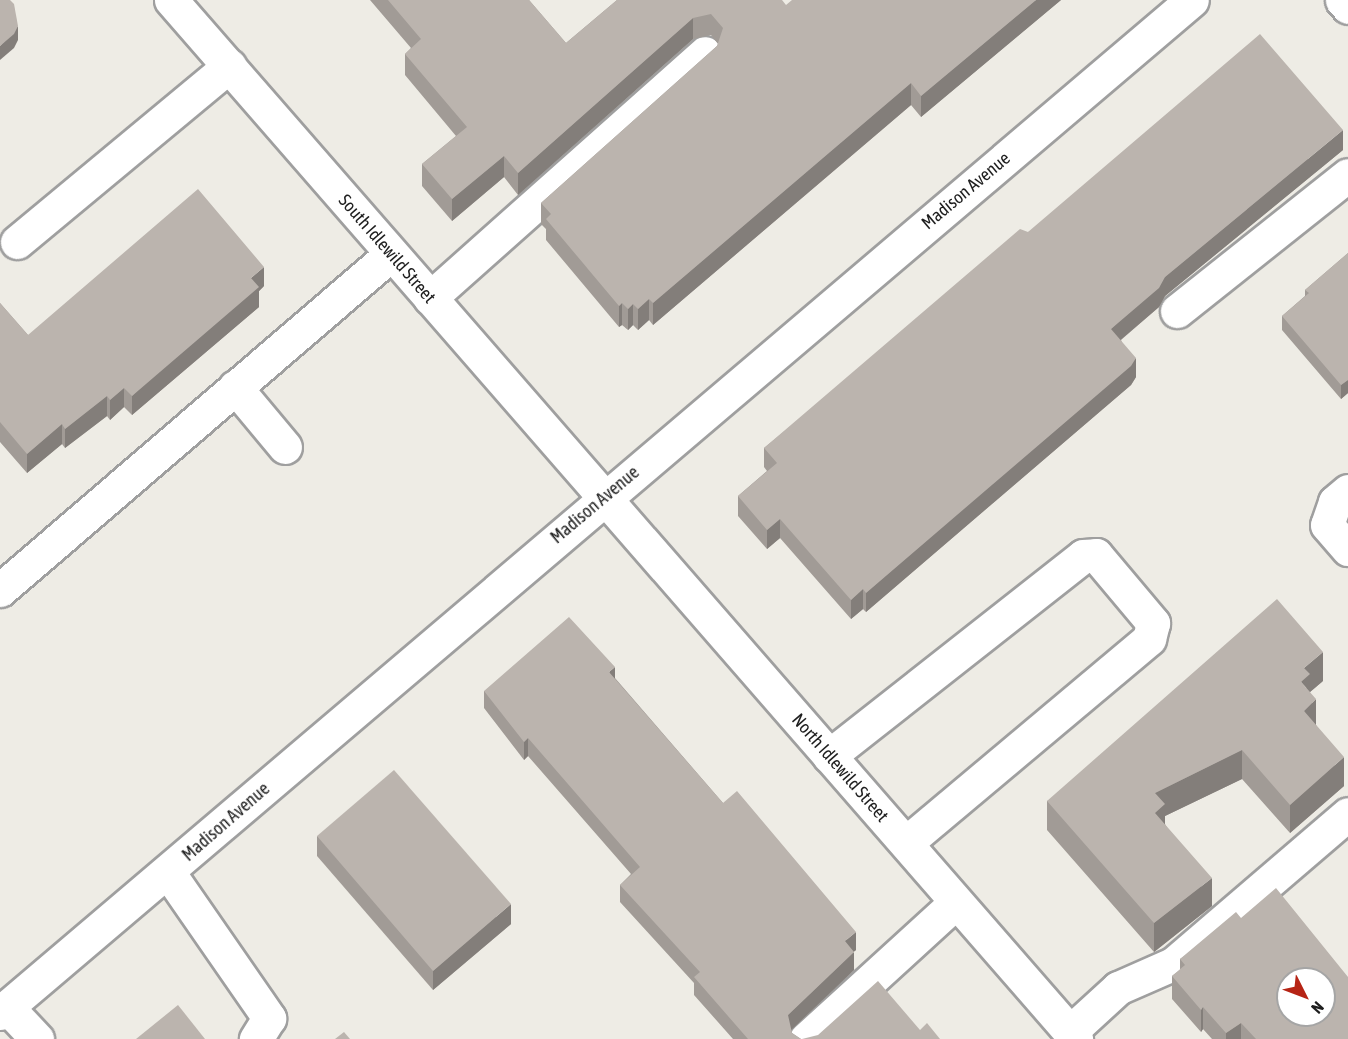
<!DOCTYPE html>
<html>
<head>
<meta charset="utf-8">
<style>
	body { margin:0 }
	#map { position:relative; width:1348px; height:1039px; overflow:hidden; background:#eeece5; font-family:"Asap Condensed",sans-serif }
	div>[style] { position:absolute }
	.roads { filter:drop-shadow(2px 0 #9f9f9f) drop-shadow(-2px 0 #9f9f9f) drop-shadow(0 2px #9f9f9f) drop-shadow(0 -2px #9f9f9f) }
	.minor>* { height:33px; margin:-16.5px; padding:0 16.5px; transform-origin:16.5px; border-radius:16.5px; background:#fff }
	.wall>* { inset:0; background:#a19b96 }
	.shaded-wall>* { inset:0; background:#837e7a }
	.building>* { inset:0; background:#bbb4ae }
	span { translate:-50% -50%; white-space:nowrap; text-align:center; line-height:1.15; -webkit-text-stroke:6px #fff; paint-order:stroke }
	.street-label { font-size:18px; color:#1e1e1e }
	.north { position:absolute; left:1276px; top:967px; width:60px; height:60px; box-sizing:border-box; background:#fff; border:2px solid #a5a5a5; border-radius:50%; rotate:132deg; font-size:16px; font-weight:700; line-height:24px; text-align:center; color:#1e1e1e }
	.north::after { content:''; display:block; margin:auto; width:21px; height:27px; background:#b62415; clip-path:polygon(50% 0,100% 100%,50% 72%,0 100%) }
</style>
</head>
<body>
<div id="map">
	<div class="roads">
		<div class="minor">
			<div style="left:171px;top:0;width:1378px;rotate:48.94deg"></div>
			<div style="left:1342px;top:0;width:9px;rotate:49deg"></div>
			<div style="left:17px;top:242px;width:276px;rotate:-39.7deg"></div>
			<div style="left:430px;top:298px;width:368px;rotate:-41.7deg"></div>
			<div style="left:1177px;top:311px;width:218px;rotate:-38.5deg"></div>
			<div style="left:235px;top:387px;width:78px;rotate:50.2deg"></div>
			<div style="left:1348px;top:491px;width:17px;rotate:140deg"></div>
			<div style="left:1335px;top:502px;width:24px;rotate:109deg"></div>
			<div style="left:1327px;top:525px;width:32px;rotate:49deg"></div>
			<div style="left:0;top:590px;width:516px;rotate:-40.67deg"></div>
			<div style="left:829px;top:756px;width:323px;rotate:-38.2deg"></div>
			<div style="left:1083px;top:556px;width:13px;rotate:-4deg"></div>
			<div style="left:1096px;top:555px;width:89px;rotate:50deg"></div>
			<div style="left:1153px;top:623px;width:16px;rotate:104deg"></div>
			<div style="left:1149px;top:639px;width:317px;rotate:140deg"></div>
			<div style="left:168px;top:872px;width:178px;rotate:55.3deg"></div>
			<div style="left:269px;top:1018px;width:25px;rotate:122deg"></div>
			<div style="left:7px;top:1007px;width:44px;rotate:46.8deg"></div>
			<div style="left:0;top:1013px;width:1564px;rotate:-40.36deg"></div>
			<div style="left:1070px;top:1032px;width:65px;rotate:-42.5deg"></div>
			<div style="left:1118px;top:988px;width:60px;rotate:-23.6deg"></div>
			<div style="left:1173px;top:964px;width:230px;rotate:-40.6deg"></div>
			<div style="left:806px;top:1039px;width:203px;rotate:-42.4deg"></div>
		</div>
	</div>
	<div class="wall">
		<div style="clip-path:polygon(370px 0,529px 0,566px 43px,617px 0,786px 5px,1061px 0,921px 117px,911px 105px,653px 325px,649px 320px,638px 330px,633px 325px,628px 330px,622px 325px,619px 327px,546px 240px,546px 229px,541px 224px,541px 203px,717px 46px,718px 44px,711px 35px,693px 39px,518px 195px,504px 177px,452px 221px,422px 186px,422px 164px,456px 136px,405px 75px,405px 54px,411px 48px)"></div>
		<div style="clip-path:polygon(1343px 150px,1165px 296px,1159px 307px,1121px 340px,1136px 377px,1131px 385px,866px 612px,863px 609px,851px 619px,780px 538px,767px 549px,738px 516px,738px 496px,767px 471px,764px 467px,764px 448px,1028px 232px)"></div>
		<div style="clip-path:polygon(1348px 253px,1348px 393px,1341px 399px,1282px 330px,1282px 316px,1305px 296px,1305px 290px)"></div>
		<div style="clip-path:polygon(264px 286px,259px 291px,259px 307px,132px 415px,124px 407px,110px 420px,107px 416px,65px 448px,62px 444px,27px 473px,0 442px,0 303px,28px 335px)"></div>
		<div style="clip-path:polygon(615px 678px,723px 803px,856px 950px,853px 952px,854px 970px,791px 1030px,792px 1033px,801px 1039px,733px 1039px,694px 995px,694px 983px,620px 902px,620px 885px,631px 874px,528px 756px,524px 760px,484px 708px,484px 691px)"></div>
		<div style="clip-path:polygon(1323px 681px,1310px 692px,1316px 725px,1344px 786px,1290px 833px,1242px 779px,1165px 816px,1165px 824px,1212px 906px,1154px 952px,1047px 830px,1047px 801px)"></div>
		<div style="clip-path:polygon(317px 836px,511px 924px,433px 990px,317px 856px)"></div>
		<div style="clip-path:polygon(1241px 918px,1348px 1039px,1212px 1039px,1203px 1029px,1201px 1032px,1172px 999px,1172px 976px,1180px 970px,1180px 959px)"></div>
	</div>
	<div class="shaded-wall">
		<div style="clip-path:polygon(1036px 0,1061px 0,921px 117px,921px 96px)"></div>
		<div style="clip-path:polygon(693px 18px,693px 39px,518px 195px,518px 173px)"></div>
		<div style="clip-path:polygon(18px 26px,18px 40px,14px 48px,0 60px,0 46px)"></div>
		<div style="clip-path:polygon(911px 83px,911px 105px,653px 325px,653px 303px)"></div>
		<div style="clip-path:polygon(1343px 130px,1343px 150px,1165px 296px,1159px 307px,1111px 348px,1111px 329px,1165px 277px)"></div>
		<div style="clip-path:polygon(504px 156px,504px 177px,452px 221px,452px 199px)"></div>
		<div style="clip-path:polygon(264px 267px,264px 286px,259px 291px,259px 307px,132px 415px,132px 396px,251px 278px)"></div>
		<div style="clip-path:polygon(649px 299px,649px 320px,638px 330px,638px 309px)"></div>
		<div style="clip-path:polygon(622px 303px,622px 325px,619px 327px,619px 306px)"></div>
		<div style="clip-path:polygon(633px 304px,633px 325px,628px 330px,628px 309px)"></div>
		<div style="clip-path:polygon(1136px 358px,1136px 377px,1131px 385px,866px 612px,866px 593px)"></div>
		<div style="clip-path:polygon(1348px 380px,1348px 393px,1341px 399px,1341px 385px)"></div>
		<div style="clip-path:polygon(124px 388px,124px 407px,110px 420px,110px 400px)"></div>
		<div style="clip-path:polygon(107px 396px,107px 416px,65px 448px,65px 429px)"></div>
		<div style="clip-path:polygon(62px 424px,62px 444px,27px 473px,27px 454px)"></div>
		<div style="clip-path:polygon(780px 519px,780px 538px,767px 549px,767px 530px)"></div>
		<div style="clip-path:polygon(863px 589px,863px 609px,851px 619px,851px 600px)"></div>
		<div style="clip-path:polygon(1323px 652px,1323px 681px,1310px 692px,1301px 682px,1304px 668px)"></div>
		<div style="clip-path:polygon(615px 667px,615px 685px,609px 672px)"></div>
		<div style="clip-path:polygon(1316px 699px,1316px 728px,1304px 711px)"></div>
		<div style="clip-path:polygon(528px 738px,528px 756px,524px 760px,524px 742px)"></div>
		<div style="clip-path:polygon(1242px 750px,1242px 779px,1165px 816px,1165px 833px,1155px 821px,1155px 793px)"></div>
		<div style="clip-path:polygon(1344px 757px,1344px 786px,1290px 833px,1290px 805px)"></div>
		<div style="clip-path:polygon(1212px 878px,1212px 906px,1154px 952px,1154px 923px)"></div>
		<div style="clip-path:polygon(511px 904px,511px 924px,433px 990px,433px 971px)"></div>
		<div style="clip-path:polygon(856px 932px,856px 950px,845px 959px,845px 941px)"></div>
		<div style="clip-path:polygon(854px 952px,854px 970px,788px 1033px,788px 1015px)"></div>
		<div style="clip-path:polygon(1203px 1007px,1203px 1029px,1201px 1032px,1201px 1010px)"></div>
		<div style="clip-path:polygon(1241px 1023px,1241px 1039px,1226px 1039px,1226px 1033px)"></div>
	</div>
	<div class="building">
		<div style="clip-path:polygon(0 0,10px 0,14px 4px,18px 26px,14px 34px,0 46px)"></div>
		<div style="clip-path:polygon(388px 0,529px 0,566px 43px,617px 0,782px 0,786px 5px,792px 0,1036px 0,921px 96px,911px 83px,653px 303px,649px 299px,638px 309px,633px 304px,628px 309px,622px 303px,619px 306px,546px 219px,551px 214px,541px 203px,717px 46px,723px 28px,711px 14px,693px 18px,518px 173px,504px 156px,452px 199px,422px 164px,467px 127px,405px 54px,421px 39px)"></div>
		<div style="clip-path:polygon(1260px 34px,1343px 130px,1165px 277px,1159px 288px,1111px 329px,1136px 358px,1131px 366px,866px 593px,863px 589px,851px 600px,780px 519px,767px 530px,738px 496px,777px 463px,764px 448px,1020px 229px,1028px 232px)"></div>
		<div style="clip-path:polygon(198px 189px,264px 267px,251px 278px,259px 287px,132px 396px,124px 388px,110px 400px,107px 396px,65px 429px,62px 424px,27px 454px,0 422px,0 303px,28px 335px)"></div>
		<div style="clip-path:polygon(1348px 253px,1348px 380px,1341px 385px,1282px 316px,1309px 293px,1305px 290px)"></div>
		<div style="clip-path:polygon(1277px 599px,1323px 652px,1304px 668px,1310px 674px,1301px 682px,1316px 699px,1304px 711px,1344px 757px,1290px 805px,1242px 750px,1155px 793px,1165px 804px,1155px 813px,1212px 878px,1154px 923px,1047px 801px)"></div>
		<div style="clip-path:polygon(569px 617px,615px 667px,609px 672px,723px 803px,737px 791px,856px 932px,845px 941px,854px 952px,788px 1015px,792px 1033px,801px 1039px,748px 1039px,694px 977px,700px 972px,620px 885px,640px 867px,528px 738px,524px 742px,484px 691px)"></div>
		<div style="clip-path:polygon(394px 770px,511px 904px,433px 971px,317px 836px)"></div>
		<div style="clip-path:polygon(evenodd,1276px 888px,1348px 977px,1348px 1039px,1256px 1039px,1241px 1023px,1226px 1033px,1203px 1007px,1201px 1010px,1172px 976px,1185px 965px,1180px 959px,1236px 912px,1241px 918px,1276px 888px,1288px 979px,1324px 979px,1324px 1015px,1288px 1015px,1288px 979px)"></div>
		<div style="clip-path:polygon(878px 981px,920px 1030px,927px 1023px,940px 1039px,802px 1039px,818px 1035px)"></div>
		<div style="clip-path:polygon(178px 1005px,205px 1039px,136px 1039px)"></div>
		<div style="clip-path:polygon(344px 1032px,350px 1039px,335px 1039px)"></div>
	</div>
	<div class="street-label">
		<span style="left:966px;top:191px;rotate:-40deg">Madison Avenue</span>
		<span style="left:387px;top:249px;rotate:49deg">South Idlewild Street</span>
		<span style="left:595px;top:505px;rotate:-40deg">Madison Avenue</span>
		<span style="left:840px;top:768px;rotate:49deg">North Idlewild Street</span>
		<span style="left:226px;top:822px;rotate:-41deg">Madison Avenue</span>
	</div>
	<div class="north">N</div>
</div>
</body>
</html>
